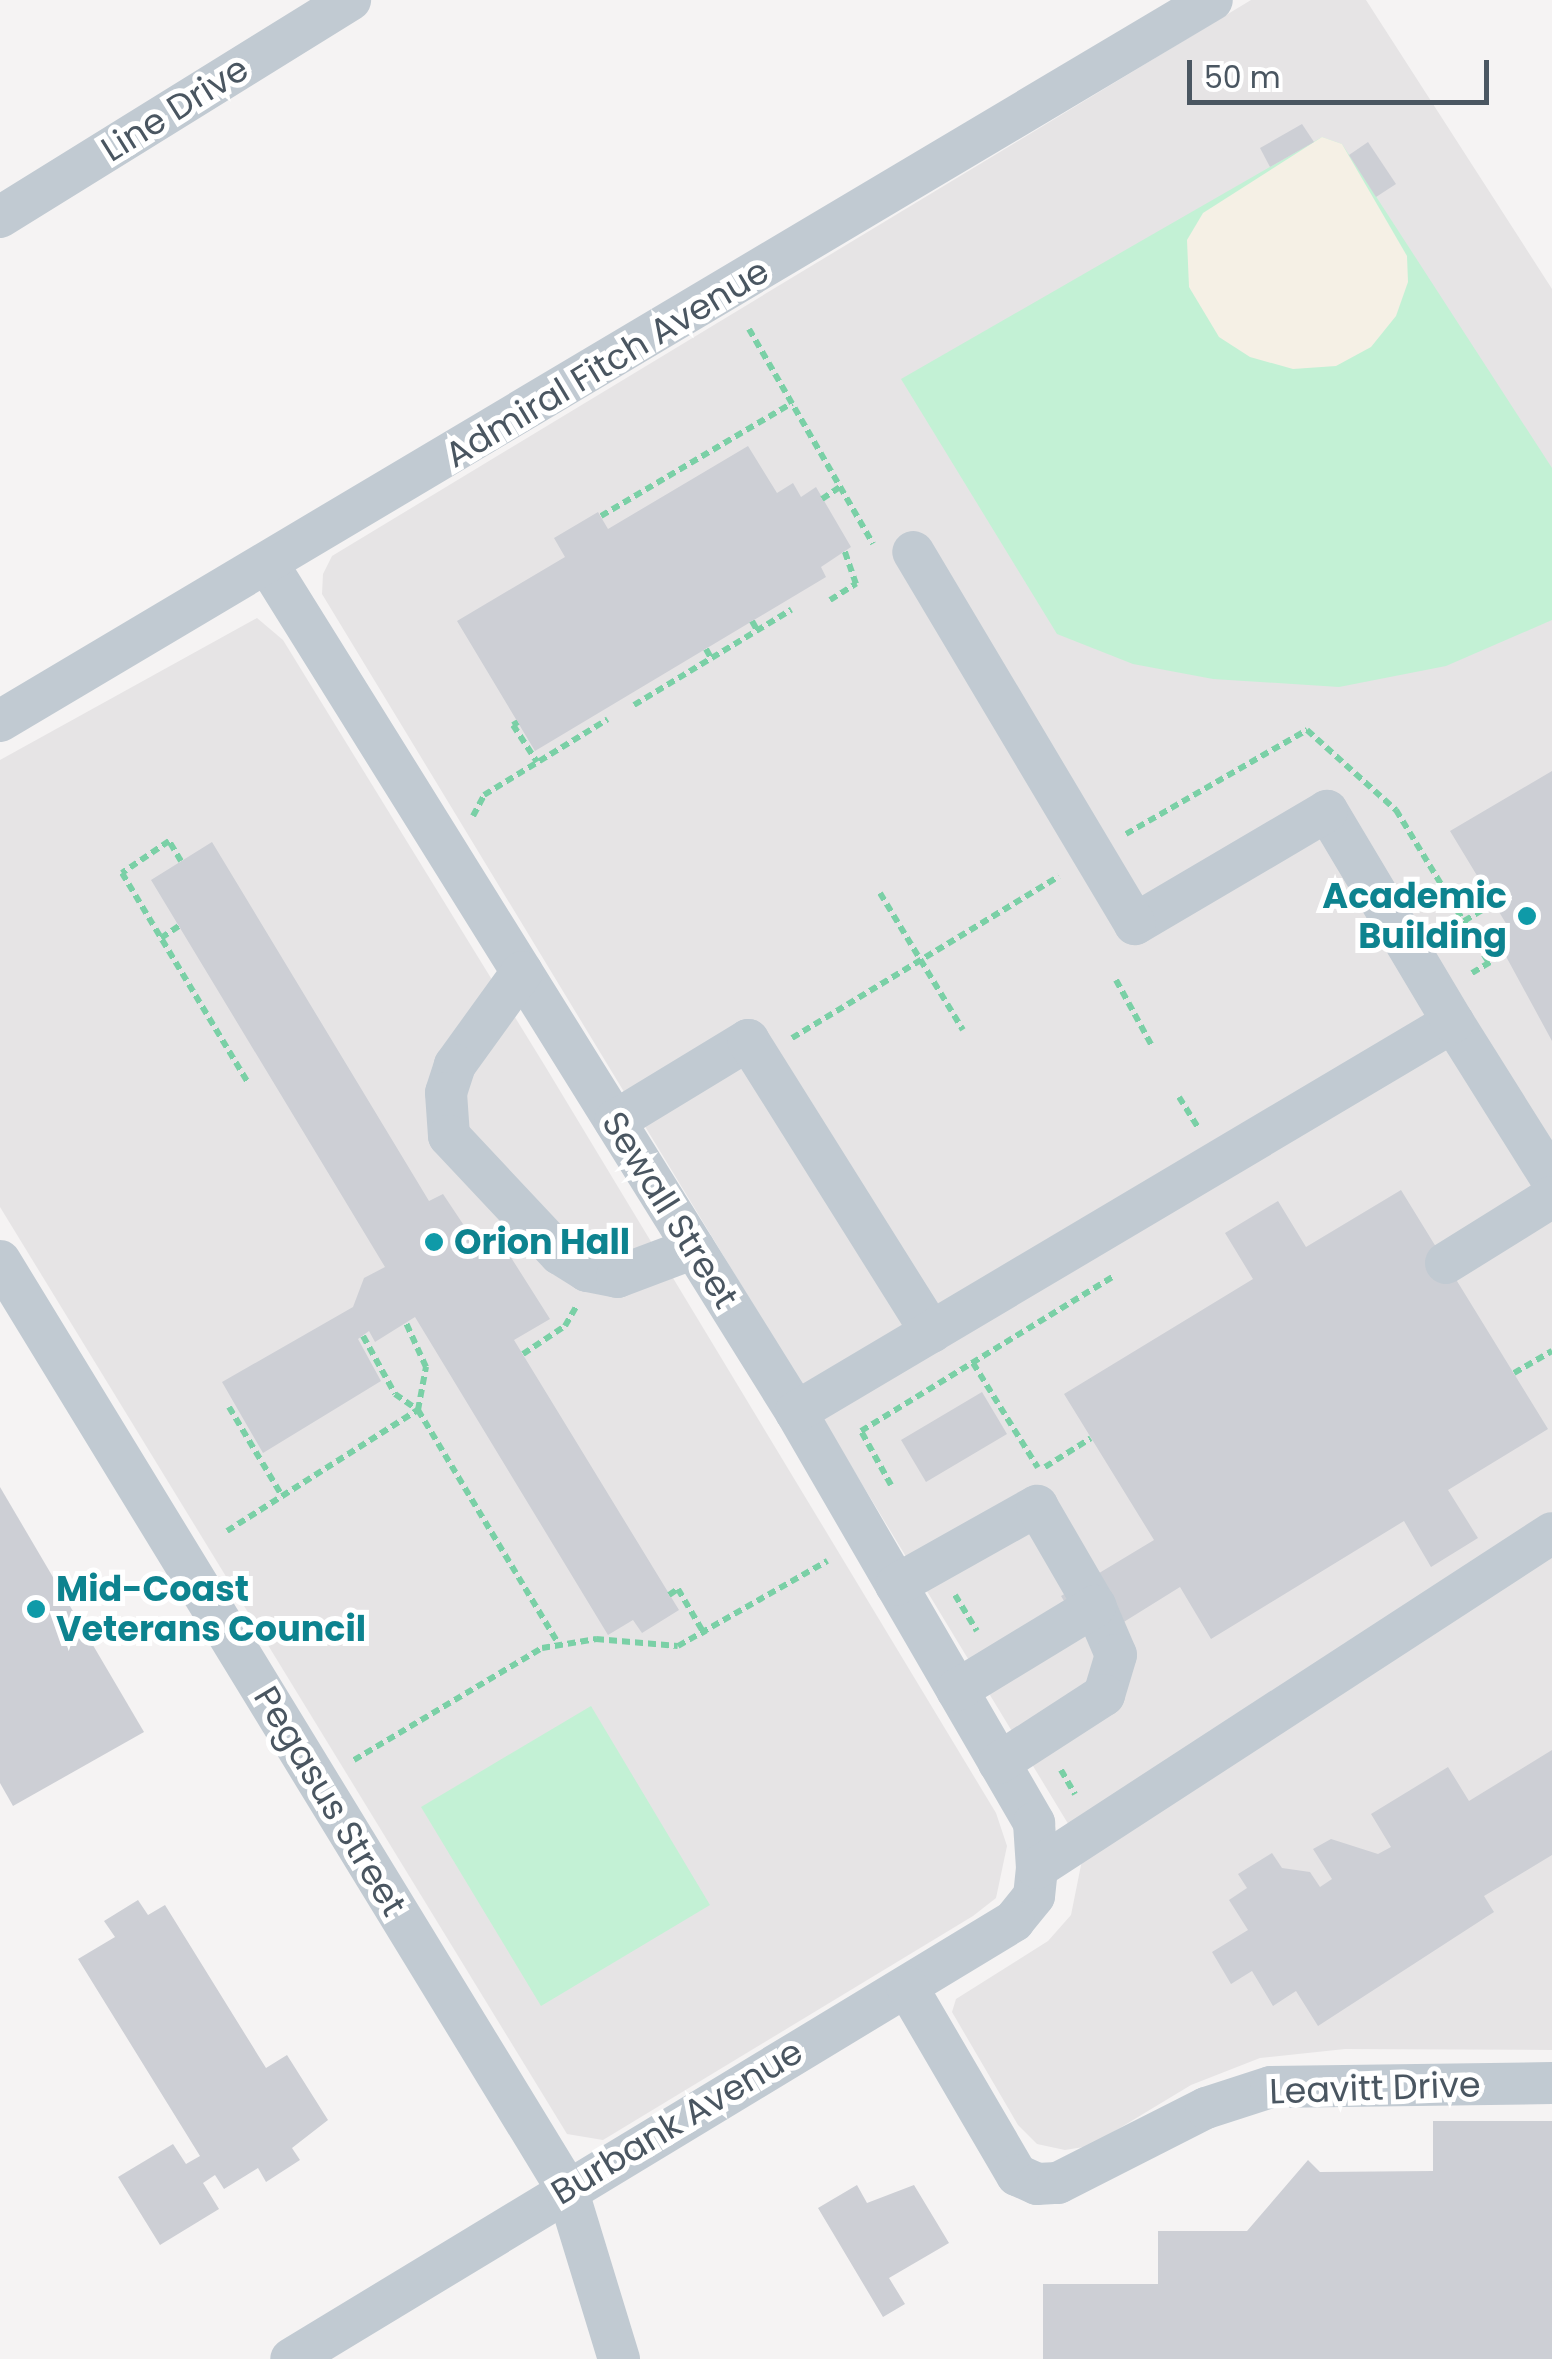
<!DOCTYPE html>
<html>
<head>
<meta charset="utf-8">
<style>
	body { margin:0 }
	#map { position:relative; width:1552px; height:2359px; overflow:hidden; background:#f5f3f3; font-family:Poppins,sans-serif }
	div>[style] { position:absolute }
	.education>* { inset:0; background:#e6e4e5 }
	.green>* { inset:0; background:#c3f1d5 }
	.sand>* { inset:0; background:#f5f0e5 }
	.building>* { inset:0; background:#cdcfd5 }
	.path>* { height:6px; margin-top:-3px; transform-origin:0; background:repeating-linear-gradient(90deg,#7ad0a6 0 8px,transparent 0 13px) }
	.minor>* { height:42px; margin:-21px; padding:0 21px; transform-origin:21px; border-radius:21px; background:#c1cad2 }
	.dots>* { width:28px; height:28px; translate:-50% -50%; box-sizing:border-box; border:5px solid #fff; border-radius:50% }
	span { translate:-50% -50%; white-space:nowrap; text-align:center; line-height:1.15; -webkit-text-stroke:10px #fff; paint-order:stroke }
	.street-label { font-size:35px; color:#4a5661 }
	.culture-label { font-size:35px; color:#0d838f; font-weight:700 }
	.right { translate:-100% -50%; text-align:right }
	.left { translate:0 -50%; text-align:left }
	.scale { position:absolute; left:1187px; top:60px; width:302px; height:45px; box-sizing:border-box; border:5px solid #4a5661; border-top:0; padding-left:12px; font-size:30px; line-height:35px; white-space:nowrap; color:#4a5661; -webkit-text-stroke:8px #fff; paint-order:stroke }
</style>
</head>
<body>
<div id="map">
	<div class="education">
		<div style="clip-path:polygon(1251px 0,1366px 0,1552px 289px,1552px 2050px,1345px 2049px,1260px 2058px,1191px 2085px,1090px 2146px,1065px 2150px,1037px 2144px,1018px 2125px,952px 2012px,956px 1999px,1048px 1941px,1071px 1915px,1084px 1850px,322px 594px,323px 574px,332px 556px)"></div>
		<div style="clip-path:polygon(257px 618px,283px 640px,545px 1066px,996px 1813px,1007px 1846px,996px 1898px,973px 1916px,603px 2140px,567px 2134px,0 1207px,0 760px)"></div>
	</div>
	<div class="green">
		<div style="clip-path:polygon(1322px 137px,1342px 144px,1552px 468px,1552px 620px,1446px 666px,1339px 687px,1213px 679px,1133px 664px,1057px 634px,901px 379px)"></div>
		<div style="clip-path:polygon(591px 1706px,710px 1905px,541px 2006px,421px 1807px)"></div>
	</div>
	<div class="sand">
		<div style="clip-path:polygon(1322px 137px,1342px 144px,1407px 256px,1408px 282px,1396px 316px,1371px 347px,1336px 366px,1293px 369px,1250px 357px,1219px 337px,1189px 287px,1187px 240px,1203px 213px)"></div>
	</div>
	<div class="building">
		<div style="clip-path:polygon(1302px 124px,1314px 142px,1270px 167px,1260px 148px)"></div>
		<div style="clip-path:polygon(1368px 142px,1396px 184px,1376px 197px,1349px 155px)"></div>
		<div style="clip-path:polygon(748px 446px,777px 493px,793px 483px,801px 497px,816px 487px,851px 547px,821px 567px,826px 577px,535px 751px,457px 621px,565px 557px,554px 538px,598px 512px,608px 529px)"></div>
		<div style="clip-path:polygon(1552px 771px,1552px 1041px,1496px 938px,1510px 930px,1450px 831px)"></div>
		<div style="clip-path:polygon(212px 842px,429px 1201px,443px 1194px,463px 1224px,505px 1248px,550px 1319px,514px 1340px,679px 1610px,642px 1633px,633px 1620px,608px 1635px,415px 1317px,375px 1342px,369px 1331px,358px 1339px,381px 1381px,263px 1453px,222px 1382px,353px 1307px,364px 1278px,385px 1267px,151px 880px)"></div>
		<div style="clip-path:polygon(1401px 1190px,1548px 1429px,1448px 1490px,1478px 1538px,1431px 1567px,1404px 1521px,1211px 1639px,1180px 1587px,1090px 1643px,1061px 1596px,1154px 1540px,1064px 1394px,1253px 1279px,1225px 1233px,1278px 1201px,1306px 1247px)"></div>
		<div style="clip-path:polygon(982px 1392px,1007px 1434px,926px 1482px,901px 1440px)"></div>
		<div style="clip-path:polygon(0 1487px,144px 1732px,13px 1806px,0 1783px)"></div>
		<div style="clip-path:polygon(1552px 1750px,1552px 1855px,1484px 1896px,1494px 1912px,1318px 2026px,1296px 1991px,1273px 2006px,1252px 1971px,1231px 1984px,1212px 1952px,1248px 1930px,1229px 1900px,1247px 1888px,1238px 1874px,1272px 1853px,1282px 1868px,1310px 1872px,1320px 1887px,1332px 1879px,1313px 1849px,1331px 1839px,1378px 1854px,1391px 1847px,1371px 1814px,1448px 1767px,1469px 1801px)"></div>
		<div style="clip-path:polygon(138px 1900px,148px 1915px,165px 1905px,266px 2068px,287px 2055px,328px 2120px,292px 2148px,300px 2160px,266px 2182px,258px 2168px,224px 2189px,215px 2175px,203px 2183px,219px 2209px,160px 2245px,118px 2177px,173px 2144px,186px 2164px,200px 2156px,78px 1959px,115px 1937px,104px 1921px)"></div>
		<div style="clip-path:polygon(1433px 2121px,1552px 2121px,1552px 2359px,1043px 2359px,1043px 2284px,1158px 2284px,1158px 2231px,1247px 2231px,1308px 2160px,1320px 2172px,1433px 2171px)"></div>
		<div style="clip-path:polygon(857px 2185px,867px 2203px,914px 2185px,949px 2243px,889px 2278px,905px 2304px,883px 2317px,818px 2208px)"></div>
	</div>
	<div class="path">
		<div style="left:749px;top:329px;width:248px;rotate:60deg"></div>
		<div style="left:822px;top:499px;width:22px;rotate:-34deg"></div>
		<div style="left:601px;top:516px;width:222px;rotate:-30.6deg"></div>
		<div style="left:830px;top:600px;width:31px;rotate:-32deg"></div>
		<div style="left:856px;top:584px;width:36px;rotate:-109deg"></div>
		<div style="left:752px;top:621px;width:10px;rotate:61deg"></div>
		<div style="left:706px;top:649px;width:10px;rotate:61deg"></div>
		<div style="left:634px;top:705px;width:184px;rotate:-31.2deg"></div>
		<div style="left:518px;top:722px;width:6px;rotate:149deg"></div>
		<div style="left:513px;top:725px;width:44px;rotate:57deg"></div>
		<div style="left:473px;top:816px;width:24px;rotate:-62deg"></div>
		<div style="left:484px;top:795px;width:145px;rotate:-31.5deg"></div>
		<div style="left:1126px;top:834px;width:209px;rotate:-29.9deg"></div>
		<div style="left:1307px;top:730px;width:120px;rotate:42deg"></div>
		<div style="left:1396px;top:810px;width:179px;rotate:58.7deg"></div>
		<div style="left:181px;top:861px;width:23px;rotate:-121deg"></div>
		<div style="left:169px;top:841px;width:57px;rotate:145.8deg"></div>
		<div style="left:122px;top:873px;width:245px;rotate:59deg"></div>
		<div style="left:880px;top:893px;width:160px;rotate:58.8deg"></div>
		<div style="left:1464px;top:921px;width:35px;rotate:-31deg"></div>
		<div style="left:161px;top:938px;width:22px;rotate:-34deg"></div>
		<div style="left:1472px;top:973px;width:39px;rotate:-31deg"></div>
		<div style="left:1116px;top:980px;width:75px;rotate:61.4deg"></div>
		<div style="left:792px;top:1038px;width:312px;rotate:-31.2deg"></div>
		<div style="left:1179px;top:1097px;width:36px;rotate:58deg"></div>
		<div style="left:363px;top:1336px;width:66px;rotate:61.1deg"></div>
		<div style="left:395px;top:1394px;width:28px;rotate:35deg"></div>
		<div style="left:418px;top:1410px;width:44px;rotate:-79.5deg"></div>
		<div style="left:426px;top:1367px;width:48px;rotate:-114.4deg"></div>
		<div style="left:523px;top:1354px;width:50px;rotate:-33.7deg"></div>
		<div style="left:565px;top:1326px;width:22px;rotate:-60deg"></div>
		<div style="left:973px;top:1363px;width:123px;rotate:58.2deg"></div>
		<div style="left:1514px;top:1373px;width:44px;rotate:-30.1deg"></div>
		<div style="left:229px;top:1407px;width:104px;rotate:59.2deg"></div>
		<div style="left:1045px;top:1467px;width:54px;rotate:-32.2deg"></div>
		<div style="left:891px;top:1485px;width:62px;rotate:-119.1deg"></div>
		<div style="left:861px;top:1431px;width:297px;rotate:-31.5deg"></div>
		<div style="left:227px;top:1531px;width:226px;rotate:-32.4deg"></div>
		<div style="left:418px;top:1410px;width:272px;rotate:59deg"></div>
		<div style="left:669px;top:1595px;width:11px;rotate:-34deg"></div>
		<div style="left:678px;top:1589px;width:53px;rotate:59.6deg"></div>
		<div style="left:955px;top:1595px;width:42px;rotate:58.6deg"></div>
		<div style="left:354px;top:1760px;width:219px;rotate:-30.8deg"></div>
		<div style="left:542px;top:1648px;width:55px;rotate:-9.5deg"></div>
		<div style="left:596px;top:1639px;width:82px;rotate:4.9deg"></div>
		<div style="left:678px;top:1646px;width:172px;rotate:-29.7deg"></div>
		<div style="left:1061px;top:1770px;width:28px;rotate:60deg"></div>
	</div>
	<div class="minor">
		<div style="left:0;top:217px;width:412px;rotate:-31.8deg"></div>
		<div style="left:269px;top:566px;width:997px;rotate:58.08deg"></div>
		<div style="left:796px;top:1412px;width:475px;rotate:59.9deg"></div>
		<div style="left:1034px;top:1823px;width:45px;rotate:86.2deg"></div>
		<div style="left:1037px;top:1868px;width:28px;rotate:96deg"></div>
		<div style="left:1034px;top:1896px;width:32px;rotate:129deg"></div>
		<div style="left:1014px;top:1921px;width:845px;rotate:148.79deg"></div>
		<div style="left:0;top:721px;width:1410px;rotate:-30.75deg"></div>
		<div style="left:522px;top:972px;width:115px;rotate:125.8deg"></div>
		<div style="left:455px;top:1065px;width:29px;rotate:108deg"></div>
		<div style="left:446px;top:1093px;width:43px;rotate:86deg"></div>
		<div style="left:449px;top:1136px;width:162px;rotate:46.8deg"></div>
		<div style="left:560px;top:1254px;width:32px;rotate:32deg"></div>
		<div style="left:587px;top:1271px;width:31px;rotate:11deg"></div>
		<div style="left:617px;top:1277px;width:82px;rotate:-20.6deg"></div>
		<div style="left:1453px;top:1022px;width:186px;rotate:57.9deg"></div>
		<div style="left:615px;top:1121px;width:156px;rotate:-31.3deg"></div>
		<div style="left:748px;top:1040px;width:345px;rotate:57.9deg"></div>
		<div style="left:0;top:1261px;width:1088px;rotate:58.58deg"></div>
		<div style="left:567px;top:2189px;width:178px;rotate:73deg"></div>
		<div style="left:1446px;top:1263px;width:125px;rotate:-31.9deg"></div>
		<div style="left:796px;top:1412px;width:764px;rotate:-30.69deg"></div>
		<div style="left:1453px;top:1022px;width:246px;rotate:-120.8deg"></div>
		<div style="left:1327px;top:811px;width:223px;rotate:149.5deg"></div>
		<div style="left:1135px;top:924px;width:433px;rotate:-120.8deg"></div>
		<div style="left:896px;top:1585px;width:162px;rotate:-29.3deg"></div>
		<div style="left:1037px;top:1506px;width:116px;rotate:59.9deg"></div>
		<div style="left:1095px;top:1606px;width:53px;rotate:66.8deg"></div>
		<div style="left:1116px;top:1655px;width:42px;rotate:106.7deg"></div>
		<div style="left:1104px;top:1695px;width:125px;rotate:147.1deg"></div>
		<div style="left:957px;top:1690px;width:162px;rotate:-31.3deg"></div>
		<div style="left:1037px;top:1868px;width:614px;rotate:-33.04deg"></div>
		<div style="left:907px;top:1987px;width:218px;rotate:59.7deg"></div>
		<div style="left:1017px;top:2175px;width:22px;rotate:24deg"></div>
		<div style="left:1037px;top:2184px;width:21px;rotate:-3deg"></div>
		<div style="left:1058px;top:2183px;width:166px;rotate:-26.9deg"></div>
		<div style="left:1206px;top:2108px;width:68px;rotate:-17.9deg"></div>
		<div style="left:1271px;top:2087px;width:281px;rotate:-0.8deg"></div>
	</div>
	<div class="dots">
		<div style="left:1527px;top:916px;background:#0f9aa8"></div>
		<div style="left:434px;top:1242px;background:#0f9aa8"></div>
		<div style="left:36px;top:1609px;background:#0f9aa8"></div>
	</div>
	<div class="street-label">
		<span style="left:175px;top:109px;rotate:-32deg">Line Drive</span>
		<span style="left:607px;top:363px;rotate:-31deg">Admiral Fitch Avenue</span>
		<span style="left:670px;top:1210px;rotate:58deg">Sewall Street</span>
		<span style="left:330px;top:1801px;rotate:59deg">Pegasus Street</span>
		<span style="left:1375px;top:2088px;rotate:-2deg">Leavitt Drive</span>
		<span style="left:677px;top:2122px;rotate:-31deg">Burbank Avenue</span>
	</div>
	<div class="culture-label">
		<span class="right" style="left:1507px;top:916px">Academic<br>Building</span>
		<span class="left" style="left:454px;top:1242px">Orion Hall</span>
		<span class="left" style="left:56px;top:1609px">Mid-Coast<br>Veterans Council</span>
	</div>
	<div class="scale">50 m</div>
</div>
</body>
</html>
